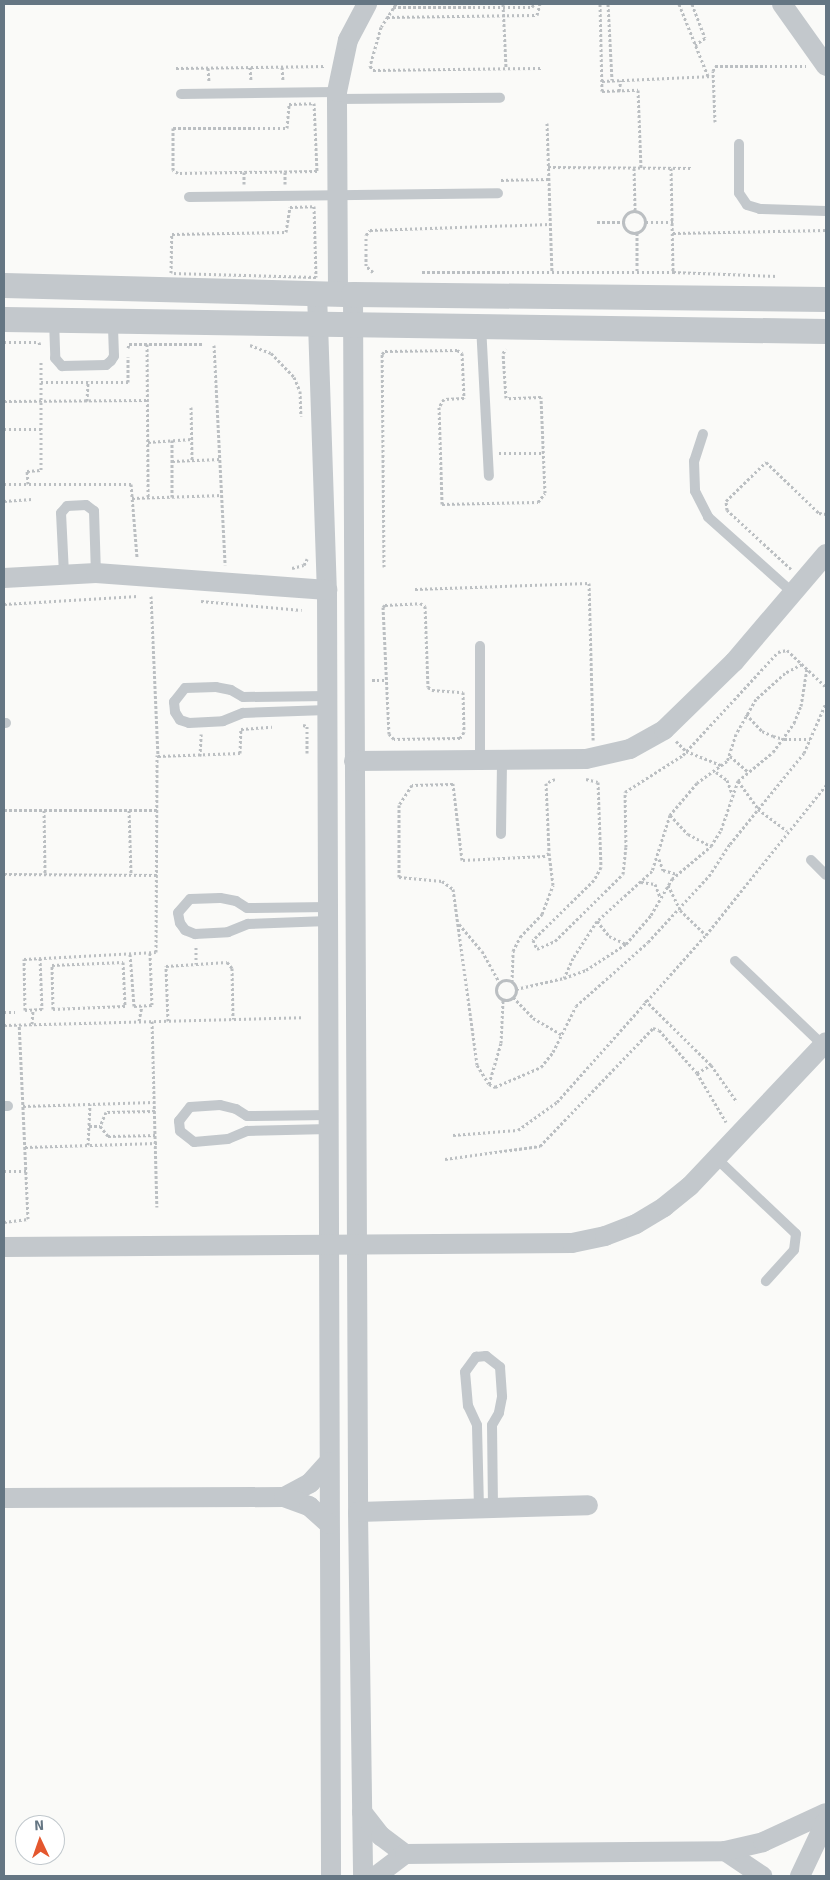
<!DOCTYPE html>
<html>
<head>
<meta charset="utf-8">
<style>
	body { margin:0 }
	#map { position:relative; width:830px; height:1880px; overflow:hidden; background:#fafaf8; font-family:Signika,sans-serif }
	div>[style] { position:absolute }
	.path>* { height:3px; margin-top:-1.5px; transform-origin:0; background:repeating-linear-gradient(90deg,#bbbfc2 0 2.5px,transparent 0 5px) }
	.path>.ring { margin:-1.5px; padding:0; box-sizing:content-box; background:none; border:3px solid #bbbfc2; border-radius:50% }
	.service>* { height:10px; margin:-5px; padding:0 5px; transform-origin:5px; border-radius:5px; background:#c3c8cc }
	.minor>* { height:20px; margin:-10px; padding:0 10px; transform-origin:10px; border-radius:10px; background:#c3c8cc }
	.tertiary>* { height:25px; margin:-12.5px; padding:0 12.5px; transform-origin:12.5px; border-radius:12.5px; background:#c3c8cc }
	span { translate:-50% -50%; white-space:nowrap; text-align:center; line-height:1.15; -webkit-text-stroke:5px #fff; paint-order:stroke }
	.frame { position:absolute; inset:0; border:5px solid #657683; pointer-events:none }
	.north { position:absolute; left:15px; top:1815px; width:50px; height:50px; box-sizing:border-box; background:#fff; border:1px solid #c1c8cd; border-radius:50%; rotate:357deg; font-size:14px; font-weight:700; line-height:20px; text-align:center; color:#657683 }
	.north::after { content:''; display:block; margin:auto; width:18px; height:22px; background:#e4572e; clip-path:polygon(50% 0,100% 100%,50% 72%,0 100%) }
</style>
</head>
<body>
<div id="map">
	<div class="path">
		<div style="left:396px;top:4px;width:27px;rotate:123deg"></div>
		<div style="left:381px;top:27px;width:41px;rotate:105.8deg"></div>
		<div style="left:370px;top:66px;width:5px;rotate:53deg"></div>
		<div style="left:373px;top:70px;width:168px;rotate:-0.7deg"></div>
		<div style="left:503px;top:4px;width:64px;rotate:87.3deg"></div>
		<div style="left:600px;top:4px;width:87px;rotate:88.7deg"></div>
		<div style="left:602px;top:91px;width:36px;rotate:-2deg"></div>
		<div style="left:638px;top:90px;width:78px;rotate:87.8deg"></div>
		<div style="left:608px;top:4px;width:76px;rotate:87deg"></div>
		<div style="left:679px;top:4px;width:78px;rotate:68.1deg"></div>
		<div style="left:692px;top:4px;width:36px;rotate:69deg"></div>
		<div style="left:705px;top:38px;width:12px;rotate:145deg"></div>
		<div style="left:393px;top:7px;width:139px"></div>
		<div style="left:532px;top:7px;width:4px;rotate:-56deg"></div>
		<div style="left:387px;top:17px;width:150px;rotate:-0.8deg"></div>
		<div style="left:537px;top:15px;width:11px;rotate:-75deg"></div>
		<div style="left:250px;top:67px;width:14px;rotate:86deg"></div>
		<div style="left:282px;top:67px;width:14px;rotate:86deg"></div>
		<div style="left:176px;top:68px;width:149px;rotate:-0.8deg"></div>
		<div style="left:208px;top:68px;width:14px;rotate:86deg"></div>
		<div style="left:602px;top:81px;width:111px;rotate:-2.6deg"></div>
		<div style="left:619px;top:91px;width:11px;rotate:-80deg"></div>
		<div style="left:314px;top:103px;width:68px;rotate:87.5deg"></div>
		<div style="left:317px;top:171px;width:139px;rotate:179.2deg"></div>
		<div style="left:178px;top:173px;width:6px;rotate:-149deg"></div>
		<div style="left:173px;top:170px;width:42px;rotate:-90deg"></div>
		<div style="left:173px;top:128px;width:114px"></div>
		<div style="left:287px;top:128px;width:24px;rotate:-85deg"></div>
		<div style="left:289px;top:104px;width:25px;rotate:-2deg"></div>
		<div style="left:715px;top:122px;width:51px;rotate:-92.2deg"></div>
		<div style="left:713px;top:71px;width:5px;rotate:-68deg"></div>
		<div style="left:715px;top:66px;width:91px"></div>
		<div style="left:547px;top:123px;width:148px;rotate:88.1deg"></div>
		<div style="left:548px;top:167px;width:145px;rotate:0.4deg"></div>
		<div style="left:634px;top:168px;width:42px;rotate:88.6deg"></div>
		<div style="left:671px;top:168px;width:104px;rotate:88.9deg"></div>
		<div style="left:244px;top:172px;width:12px;rotate:90deg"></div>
		<div style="left:285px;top:172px;width:12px;rotate:90deg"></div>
		<div style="left:501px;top:180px;width:48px;rotate:-1.2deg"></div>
		<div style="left:314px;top:206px;width:71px;rotate:88.4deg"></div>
		<div style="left:316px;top:277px;width:145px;rotate:-178.4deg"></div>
		<div style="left:171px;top:273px;width:39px;rotate:-89deg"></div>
		<div style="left:172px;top:234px;width:114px;rotate:-1deg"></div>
		<div style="left:286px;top:232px;width:25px;rotate:-81deg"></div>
		<div style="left:290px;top:207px;width:24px;rotate:-2deg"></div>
		<div class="ring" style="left:623px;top:211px;width:19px;height:19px"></div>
		<div style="left:597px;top:222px;width:26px"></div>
		<div style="left:646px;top:222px;width:27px"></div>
		<div style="left:637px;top:233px;width:39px;rotate:90deg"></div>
		<div style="left:673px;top:233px;width:153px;rotate:-1.1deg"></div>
		<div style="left:373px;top:272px;width:9px;rotate:-139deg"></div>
		<div style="left:366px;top:266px;width:31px;rotate:-90deg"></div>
		<div style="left:366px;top:235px;width:6px;rotate:-51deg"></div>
		<div style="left:370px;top:230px;width:180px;rotate:-1.9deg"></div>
		<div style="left:422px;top:272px;width:251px"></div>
		<div style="left:673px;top:272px;width:105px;rotate:2.2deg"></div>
		<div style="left:4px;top:342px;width:35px"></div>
		<div style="left:39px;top:342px;width:4px;rotate:76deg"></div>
		<div style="left:147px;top:344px;width:154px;rotate:89.6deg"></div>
		<div style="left:214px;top:345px;width:220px;rotate:87.1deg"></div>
		<div style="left:250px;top:345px;width:22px;rotate:21deg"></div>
		<div style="left:271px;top:353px;width:33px;rotate:46deg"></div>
		<div style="left:294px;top:377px;width:15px;rotate:67deg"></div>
		<div style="left:300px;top:391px;width:25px;rotate:88deg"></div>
		<div style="left:128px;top:348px;width:4px;rotate:-76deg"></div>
		<div style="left:129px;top:344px;width:74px"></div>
		<div style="left:41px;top:382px;width:87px"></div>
		<div style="left:128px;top:382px;width:25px;rotate:-90deg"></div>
		<div style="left:4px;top:401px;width:143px;rotate:-0.4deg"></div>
		<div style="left:87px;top:401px;width:20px;rotate:-87deg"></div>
		<div style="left:191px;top:407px;width:53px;rotate:88.9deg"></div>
		<div style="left:4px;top:429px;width:38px"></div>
		<div style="left:172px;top:440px;width:57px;rotate:90deg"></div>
		<div style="left:148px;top:442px;width:44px;rotate:-3.9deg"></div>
		<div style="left:499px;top:453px;width:44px"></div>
		<div style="left:172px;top:461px;width:48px;rotate:-2.4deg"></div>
		<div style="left:4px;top:484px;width:127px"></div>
		<div style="left:131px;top:484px;width:73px;rotate:85.3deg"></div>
		<div style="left:28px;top:484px;width:13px;rotate:-94deg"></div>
		<div style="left:27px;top:471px;width:14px;rotate:-4deg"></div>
		<div style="left:41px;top:470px;width:110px;rotate:-90deg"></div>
		<div style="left:132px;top:498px;width:90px;rotate:-1.9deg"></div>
		<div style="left:4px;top:501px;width:28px;rotate:-4deg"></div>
		<div style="left:384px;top:567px;width:213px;rotate:-90.5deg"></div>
		<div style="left:382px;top:354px;width:4px;rotate:-45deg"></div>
		<div style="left:385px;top:351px;width:72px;rotate:-0.8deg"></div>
		<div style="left:457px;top:350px;width:6px;rotate:31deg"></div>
		<div style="left:462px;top:353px;width:45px;rotate:87.5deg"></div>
		<div style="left:464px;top:398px;width:20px;rotate:177deg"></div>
		<div style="left:444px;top:399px;width:9px;rotate:122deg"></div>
		<div style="left:439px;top:407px;width:97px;rotate:88.2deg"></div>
		<div style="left:442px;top:504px;width:96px;rotate:-1.2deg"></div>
		<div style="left:538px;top:502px;width:11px;rotate:-52deg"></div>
		<div style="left:545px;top:493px;width:96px;rotate:-92.4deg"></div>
		<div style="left:541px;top:397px;width:35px;rotate:178deg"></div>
		<div style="left:506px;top:398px;width:45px;rotate:-93.8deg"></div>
		<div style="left:503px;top:353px;width:5px;rotate:-53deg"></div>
		<div style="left:292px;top:568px;width:12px;rotate:-14deg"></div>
		<div style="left:304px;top:565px;width:7px;rotate:-63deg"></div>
		<div style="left:791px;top:569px;width:87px;rotate:-137.3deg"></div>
		<div style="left:727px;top:510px;width:9px;rotate:-96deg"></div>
		<div style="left:726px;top:501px;width:56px;rotate:-44.3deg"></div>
		<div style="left:766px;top:462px;width:74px;rotate:43.9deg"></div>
		<div style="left:819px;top:513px;width:7px;rotate:8deg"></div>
		<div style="left:415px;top:589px;width:174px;rotate:-2deg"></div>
		<div style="left:589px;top:583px;width:157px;rotate:88.5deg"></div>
		<div style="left:151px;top:596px;width:160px;rotate:87.5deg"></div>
		<div style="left:158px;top:756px;width:82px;rotate:-2.1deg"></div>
		<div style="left:240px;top:753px;width:24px;rotate:-88deg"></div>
		<div style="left:241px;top:729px;width:31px;rotate:-4deg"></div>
		<div style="left:201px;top:601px;width:101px;rotate:5.1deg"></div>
		<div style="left:420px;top:603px;width:6px;rotate:31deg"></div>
		<div style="left:425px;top:606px;width:81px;rotate:87.9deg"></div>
		<div style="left:428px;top:687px;width:5px;rotate:37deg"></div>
		<div style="left:432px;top:690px;width:31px;rotate:4deg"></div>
		<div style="left:463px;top:692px;width:40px;rotate:88.6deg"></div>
		<div style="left:464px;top:732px;width:7px;rotate:124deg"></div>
		<div style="left:460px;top:738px;width:66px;rotate:179.1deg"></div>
		<div style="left:394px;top:739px;width:7px;rotate:-135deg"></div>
		<div style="left:389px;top:734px;width:127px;rotate:-92.7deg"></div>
		<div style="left:383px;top:607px;width:3px;rotate:-45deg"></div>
		<div style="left:385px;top:605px;width:35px;rotate:-3deg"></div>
		<div style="left:4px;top:604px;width:134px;rotate:-3.4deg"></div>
		<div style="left:802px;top:664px;width:19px;rotate:152deg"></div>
		<div style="left:785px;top:673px;width:39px;rotate:138deg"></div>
		<div style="left:756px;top:699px;width:40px;rotate:119.7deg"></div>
		<div style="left:736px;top:734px;width:28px;rotate:108deg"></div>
		<div style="left:727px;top:761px;width:37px;rotate:144deg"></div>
		<div style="left:697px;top:783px;width:42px;rotate:130.2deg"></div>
		<div style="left:670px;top:815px;width:59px;rotate:107.8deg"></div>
		<div style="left:652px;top:871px;width:74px;rotate:137.7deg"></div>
		<div style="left:597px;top:921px;width:44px;rotate:123deg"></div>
		<div style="left:573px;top:958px;width:22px;rotate:114deg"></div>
		<div style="left:564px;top:978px;width:23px;rotate:-20deg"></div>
		<div style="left:586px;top:970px;width:48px;rotate:-33deg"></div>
		<div style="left:626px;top:944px;width:38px;rotate:-49deg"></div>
		<div style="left:651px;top:915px;width:42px;rotate:-59.7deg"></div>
		<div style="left:672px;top:879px;width:51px;rotate:-40.2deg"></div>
		<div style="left:711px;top:846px;width:19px;rotate:-58deg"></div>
		<div style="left:721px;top:830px;width:52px;rotate:-70.9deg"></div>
		<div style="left:738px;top:781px;width:45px;rotate:-39.6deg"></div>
		<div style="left:773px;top:752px;width:36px;rotate:-54deg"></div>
		<div style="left:794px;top:723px;width:18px;rotate:-68deg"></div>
		<div style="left:801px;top:706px;width:37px;rotate:-81deg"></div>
		<div style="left:372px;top:680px;width:14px"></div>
		<div style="left:746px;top:714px;width:23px;rotate:47deg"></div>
		<div style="left:762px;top:731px;width:12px;rotate:24deg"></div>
		<div style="left:773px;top:736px;width:11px;rotate:15deg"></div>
		<div style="left:784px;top:739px;width:26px"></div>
		<div style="left:303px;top:725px;width:4px;rotate:14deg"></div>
		<div style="left:307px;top:726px;width:27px;rotate:90deg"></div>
		<div style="left:676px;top:741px;width:14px;rotate:45deg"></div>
		<div style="left:686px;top:751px;width:40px;rotate:22deg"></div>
		<div style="left:200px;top:756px;width:22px;rotate:-87deg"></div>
		<div style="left:730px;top:756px;width:23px;rotate:41deg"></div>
		<div style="left:716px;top:772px;width:14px;rotate:36deg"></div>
		<div style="left:727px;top:780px;width:15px;rotate:70deg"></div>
		<div style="left:555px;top:779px;width:10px;rotate:156deg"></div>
		<div style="left:546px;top:783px;width:70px;rotate:87.5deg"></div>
		<div style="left:549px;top:853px;width:5px;rotate:143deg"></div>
		<div style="left:545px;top:856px;width:83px;rotate:177.2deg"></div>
		<div style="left:462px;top:860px;width:77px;rotate:-96.8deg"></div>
		<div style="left:453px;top:784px;width:41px;rotate:178.6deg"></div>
		<div style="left:412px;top:785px;width:24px;rotate:123deg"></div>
		<div style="left:399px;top:805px;width:72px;rotate:90deg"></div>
		<div style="left:399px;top:877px;width:43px;rotate:5.3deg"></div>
		<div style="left:442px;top:881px;width:14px;rotate:36deg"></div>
		<div style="left:453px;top:889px;width:178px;rotate:82.2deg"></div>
		<div style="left:477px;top:1065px;width:22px;rotate:58deg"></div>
		<div style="left:489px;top:1084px;width:7px;rotate:27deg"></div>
		<div style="left:495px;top:1087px;width:50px;rotate:-23.5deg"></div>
		<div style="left:541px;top:1067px;width:19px;rotate:-51deg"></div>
		<div style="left:553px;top:1052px;width:51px;rotate:-63.4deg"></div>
		<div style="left:576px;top:1006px;width:96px;rotate:-41.6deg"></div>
		<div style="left:648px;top:942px;width:90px;rotate:-47.3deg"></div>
		<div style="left:709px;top:876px;width:38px;rotate:-57deg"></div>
		<div style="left:730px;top:844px;width:117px;rotate:-50.9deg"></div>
		<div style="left:804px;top:753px;width:55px;rotate:-66.3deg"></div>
		<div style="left:586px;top:779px;width:12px;rotate:14deg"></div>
		<div style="left:598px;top:782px;width:85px;rotate:88deg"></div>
		<div style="left:601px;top:867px;width:15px;rotate:118deg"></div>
		<div style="left:594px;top:880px;width:86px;rotate:135.5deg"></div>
		<div style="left:533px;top:940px;width:10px;rotate:66deg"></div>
		<div style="left:537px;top:949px;width:20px;rotate:-24deg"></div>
		<div style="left:555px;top:941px;width:95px;rotate:-44.6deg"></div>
		<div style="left:623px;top:874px;width:27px;rotate:-84deg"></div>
		<div style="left:626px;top:847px;width:55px;rotate:-91deg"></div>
		<div style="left:625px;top:792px;width:69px;rotate:-32.5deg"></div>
		<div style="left:683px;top:755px;width:140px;rotate:-47.3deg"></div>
		<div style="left:778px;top:652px;width:9px;rotate:-13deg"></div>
		<div style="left:787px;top:650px;width:54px;rotate:43.5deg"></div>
		<div style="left:738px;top:781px;width:34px;rotate:54deg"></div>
		<div style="left:758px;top:809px;width:36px;rotate:37deg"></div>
		<div style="left:4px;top:810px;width:153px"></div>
		<div style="left:44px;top:810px;width:65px;rotate:89.1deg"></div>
		<div style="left:129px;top:810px;width:64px;rotate:88.2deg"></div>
		<div style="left:670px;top:815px;width:26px;rotate:47deg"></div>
		<div style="left:688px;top:834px;width:26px;rotate:28deg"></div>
		<div style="left:659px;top:859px;width:12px;rotate:70deg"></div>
		<div style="left:663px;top:870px;width:15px;rotate:16deg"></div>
		<div style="left:4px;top:874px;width:153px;rotate:0.4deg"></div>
		<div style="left:641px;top:882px;width:14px;rotate:8deg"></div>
		<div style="left:655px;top:884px;width:14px;rotate:69deg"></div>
		<div style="left:668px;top:885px;width:28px;rotate:64deg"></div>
		<div style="left:680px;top:910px;width:36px;rotate:44deg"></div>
		<div style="left:597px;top:921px;width:19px;rotate:51deg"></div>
		<div style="left:609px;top:936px;width:19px;rotate:25deg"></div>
		<div style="left:459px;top:924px;width:35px;rotate:50deg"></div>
		<div style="left:482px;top:951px;width:35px;rotate:61deg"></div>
		<div style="left:196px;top:947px;width:17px;rotate:90deg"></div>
		<div style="left:130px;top:954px;width:52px;rotate:85.6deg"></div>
		<div style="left:134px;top:1006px;width:18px;rotate:-3deg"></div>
		<div style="left:152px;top:1005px;width:52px;rotate:-92.2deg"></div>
		<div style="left:40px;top:958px;width:51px;rotate:87.8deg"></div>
		<div style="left:42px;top:1009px;width:17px;rotate:177deg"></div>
		<div style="left:25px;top:1010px;width:51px;rotate:-91.1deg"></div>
		<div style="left:24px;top:959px;width:132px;rotate:-3deg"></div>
		<div style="left:156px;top:952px;width:197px;rotate:-89.7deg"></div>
		<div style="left:123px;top:962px;width:44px;rotate:87.4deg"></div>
		<div style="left:125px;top:1006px;width:72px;rotate:177.6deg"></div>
		<div style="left:53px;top:1009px;width:44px;rotate:-91.3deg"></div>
		<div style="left:52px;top:965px;width:71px;rotate:-2.4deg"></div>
		<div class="ring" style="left:496px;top:980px;width:17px;height:17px"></div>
		<div style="left:512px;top:982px;width:31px;rotate:-88deg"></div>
		<div style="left:513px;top:951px;width:16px;rotate:-63deg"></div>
		<div style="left:520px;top:937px;width:32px;rotate:-46deg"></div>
		<div style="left:542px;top:914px;width:31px;rotate:-69deg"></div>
		<div style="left:553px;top:885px;width:32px;rotate:-97deg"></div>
		<div style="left:516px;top:989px;width:49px;rotate:-12.9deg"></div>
		<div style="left:513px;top:997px;width:29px;rotate:46deg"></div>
		<div style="left:533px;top:1018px;width:34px;rotate:30deg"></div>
		<div style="left:645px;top:1000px;width:93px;rotate:44.6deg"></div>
		<div style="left:711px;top:1065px;width:45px;rotate:54.9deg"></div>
		<div style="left:4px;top:1012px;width:11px"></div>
		<div style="left:139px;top:1021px;width:15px;rotate:-79deg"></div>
		<div style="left:152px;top:1021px;width:186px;rotate:88.5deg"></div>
		<div style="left:168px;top:1021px;width:55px;rotate:-92.1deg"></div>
		<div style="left:166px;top:966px;width:61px;rotate:-3.8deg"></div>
		<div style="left:227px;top:962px;width:8px;rotate:50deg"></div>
		<div style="left:232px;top:968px;width:51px;rotate:88.9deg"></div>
		<div style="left:32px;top:1024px;width:14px;rotate:-86deg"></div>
		<div style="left:4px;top:1025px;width:298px;rotate:-1.5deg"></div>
		<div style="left:697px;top:1073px;width:16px;rotate:-30deg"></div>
		<div style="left:489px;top:1084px;width:43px;rotate:-73.7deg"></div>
		<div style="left:501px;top:1043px;width:43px;rotate:-87.3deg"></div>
		<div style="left:23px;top:1106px;width:131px;rotate:-1.7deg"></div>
		<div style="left:155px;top:1111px;width:49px;rotate:178.8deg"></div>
		<div style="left:106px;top:1112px;width:15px;rotate:113deg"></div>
		<div style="left:100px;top:1126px;width:13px;rotate:51deg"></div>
		<div style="left:108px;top:1136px;width:49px;rotate:-1.2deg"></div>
		<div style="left:89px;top:1126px;width:11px"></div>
		<div style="left:453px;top:1135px;width:65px;rotate:-4.4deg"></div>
		<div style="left:518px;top:1130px;width:48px;rotate:-35.7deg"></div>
		<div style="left:557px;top:1102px;width:224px;rotate:-48.3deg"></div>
		<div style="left:706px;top:935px;width:192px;rotate:-51.3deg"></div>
		<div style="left:88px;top:1145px;width:41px;rotate:-87.2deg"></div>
		<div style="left:25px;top:1147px;width:132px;rotate:-1.7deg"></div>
		<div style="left:445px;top:1159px;width:96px;rotate:-7.8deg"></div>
		<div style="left:540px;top:1146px;width:163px;rotate:-46.2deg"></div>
		<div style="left:653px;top:1028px;width:6px;rotate:18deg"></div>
		<div style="left:659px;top:1030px;width:57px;rotate:48.5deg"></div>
		<div style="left:697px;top:1073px;width:57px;rotate:59.4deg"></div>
		<div style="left:4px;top:1171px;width:22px"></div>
		<div style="left:4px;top:1222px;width:24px;rotate:-7deg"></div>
		<div style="left:28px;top:1219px;width:195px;rotate:-92.6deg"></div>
	</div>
	<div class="service">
		<div style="left:181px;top:94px;width:156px;rotate:-0.7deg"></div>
		<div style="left:337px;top:99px;width:163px;rotate:-0.4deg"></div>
		<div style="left:739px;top:144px;width:49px;rotate:90deg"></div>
		<div style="left:739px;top:193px;width:14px;rotate:56deg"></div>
		<div style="left:747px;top:205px;width:14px;rotate:17deg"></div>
		<div style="left:760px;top:209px;width:66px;rotate:1.7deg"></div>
		<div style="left:189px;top:197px;width:309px;rotate:-0.7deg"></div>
		<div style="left:54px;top:320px;width:38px;rotate:88deg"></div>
		<div style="left:55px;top:358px;width:11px;rotate:49deg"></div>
		<div style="left:62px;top:366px;width:44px;rotate:-1.3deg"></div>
		<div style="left:106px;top:365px;width:6px;rotate:-39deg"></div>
		<div style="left:111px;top:361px;width:6px;rotate:-59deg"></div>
		<div style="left:114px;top:356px;width:36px;rotate:-92deg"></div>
		<div style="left:481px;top:325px;width:151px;rotate:87deg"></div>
		<div style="left:703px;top:434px;width:28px;rotate:108deg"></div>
		<div style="left:694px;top:461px;width:30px;rotate:88deg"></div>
		<div style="left:695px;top:491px;width:29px;rotate:63deg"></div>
		<div style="left:708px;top:517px;width:114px;rotate:41.8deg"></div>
		<div style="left:64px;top:574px;width:61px;rotate:-92.8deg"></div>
		<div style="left:61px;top:513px;width:9px;rotate:-49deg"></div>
		<div style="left:67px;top:506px;width:19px;rotate:-3deg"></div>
		<div style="left:86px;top:505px;width:10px;rotate:37deg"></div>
		<div style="left:94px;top:511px;width:62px;rotate:88.2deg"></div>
		<div style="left:480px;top:646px;width:115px;rotate:90deg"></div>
		<div style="left:327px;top:696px;width:84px;rotate:179.3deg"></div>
		<div style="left:243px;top:697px;width:14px;rotate:-150deg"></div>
		<div style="left:231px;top:690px;width:15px;rotate:-169deg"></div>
		<div style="left:216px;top:687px;width:31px;rotate:178deg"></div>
		<div style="left:185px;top:688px;width:18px;rotate:128deg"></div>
		<div style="left:174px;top:702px;width:10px;rotate:84deg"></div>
		<div style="left:175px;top:712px;width:9px;rotate:58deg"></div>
		<div style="left:180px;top:720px;width:9px;rotate:18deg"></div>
		<div style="left:189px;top:723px;width:34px;rotate:-3deg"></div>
		<div style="left:223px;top:721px;width:22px;rotate:-22deg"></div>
		<div style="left:243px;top:713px;width:84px;rotate:-2deg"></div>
		<div style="left:4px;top:723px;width:2px"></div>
		<div style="left:501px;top:834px;width:73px;rotate:-89.2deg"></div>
		<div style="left:811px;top:860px;width:21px;rotate:45deg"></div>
		<div style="left:328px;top:907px;width:81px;rotate:179.3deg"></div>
		<div style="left:247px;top:908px;width:13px;rotate:-148deg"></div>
		<div style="left:236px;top:901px;width:16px;rotate:-169deg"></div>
		<div style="left:220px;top:898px;width:30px;rotate:178deg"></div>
		<div style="left:190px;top:899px;width:18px;rotate:131deg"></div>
		<div style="left:178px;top:913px;width:10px;rotate:79deg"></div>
		<div style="left:180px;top:923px;width:9px;rotate:54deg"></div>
		<div style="left:185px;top:930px;width:11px;rotate:22deg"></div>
		<div style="left:195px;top:934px;width:33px;rotate:-3deg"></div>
		<div style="left:228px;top:932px;width:22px;rotate:-22deg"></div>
		<div style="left:248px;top:924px;width:80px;rotate:-2.1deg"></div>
		<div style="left:735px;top:961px;width:122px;rotate:43.7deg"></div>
		<div style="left:4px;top:1106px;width:4px"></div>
		<div style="left:329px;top:1115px;width:82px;rotate:179.3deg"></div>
		<div style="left:247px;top:1116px;width:13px;rotate:-148deg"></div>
		<div style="left:236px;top:1109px;width:16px;rotate:-166deg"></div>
		<div style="left:220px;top:1105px;width:30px;rotate:176deg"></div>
		<div style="left:190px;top:1107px;width:18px;rotate:128deg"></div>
		<div style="left:179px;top:1121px;width:10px;rotate:84deg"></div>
		<div style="left:180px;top:1131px;width:18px;rotate:38deg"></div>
		<div style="left:194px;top:1142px;width:34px;rotate:-5deg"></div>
		<div style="left:228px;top:1139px;width:21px;rotate:-23deg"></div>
		<div style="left:247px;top:1131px;width:82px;rotate:-1.4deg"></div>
		<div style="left:716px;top:1158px;width:110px;rotate:43.5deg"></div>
		<div style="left:796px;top:1234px;width:16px;rotate:97deg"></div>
		<div style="left:794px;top:1250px;width:42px;rotate:132.1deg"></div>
		<div style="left:479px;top:1508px;width:83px;rotate:-91.4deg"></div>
		<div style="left:477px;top:1425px;width:21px;rotate:-115deg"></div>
		<div style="left:468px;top:1406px;width:34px;rotate:-95deg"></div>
		<div style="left:465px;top:1372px;width:19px;rotate:-54deg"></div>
		<div style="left:476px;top:1357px;width:10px;rotate:-6deg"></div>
		<div style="left:486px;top:1356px;width:18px;rotate:38deg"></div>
		<div style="left:500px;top:1367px;width:30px;rotate:86deg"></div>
		<div style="left:502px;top:1397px;width:16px;rotate:101deg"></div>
		<div style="left:499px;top:1413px;width:14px;rotate:120deg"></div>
		<div style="left:492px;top:1425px;width:83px;rotate:89.3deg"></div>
	</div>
	<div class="minor">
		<div style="left:782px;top:4px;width:76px;rotate:54.6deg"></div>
		<div style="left:317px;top:293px;width:297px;rotate:88.1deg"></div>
		<div style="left:327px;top:590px;width:1286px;rotate:89.82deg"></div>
		<div style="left:338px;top:293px;width:201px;rotate:-90.3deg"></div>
		<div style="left:337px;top:92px;width:53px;rotate:-78.1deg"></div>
		<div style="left:348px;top:40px;width:41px;rotate:-62.2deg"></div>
		<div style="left:353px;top:294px;width:1218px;rotate:89.76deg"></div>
		<div style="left:358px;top:1512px;width:364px;rotate:89.2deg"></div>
		<div style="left:4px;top:578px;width:92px;rotate:-3.1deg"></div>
		<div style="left:96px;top:573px;width:232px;rotate:4.2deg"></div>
		<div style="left:354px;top:761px;width:232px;rotate:-0.5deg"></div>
		<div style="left:586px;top:759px;width:45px;rotate:-12.8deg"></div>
		<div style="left:630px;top:749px;width:39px;rotate:-29deg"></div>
		<div style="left:664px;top:730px;width:98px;rotate:-44.2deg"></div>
		<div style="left:734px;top:662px;width:142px;rotate:-49.6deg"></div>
		<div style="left:4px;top:1247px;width:568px;rotate:-0.4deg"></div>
		<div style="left:572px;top:1243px;width:34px;rotate:-12deg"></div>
		<div style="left:605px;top:1236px;width:33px;rotate:-21deg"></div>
		<div style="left:636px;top:1224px;width:33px;rotate:-31deg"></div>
		<div style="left:664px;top:1207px;width:33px;rotate:-39deg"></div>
		<div style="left:690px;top:1186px;width:198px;rotate:-46.6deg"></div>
		<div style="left:284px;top:1497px;width:30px;rotate:-28deg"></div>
		<div style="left:310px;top:1483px;width:28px;rotate:-48deg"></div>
		<div style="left:4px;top:1498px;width:280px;rotate:-0.2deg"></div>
		<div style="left:284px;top:1497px;width:27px;rotate:20deg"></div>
		<div style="left:309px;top:1506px;width:27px;rotate:42deg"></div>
		<div style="left:358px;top:1512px;width:230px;rotate:-1.7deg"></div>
		<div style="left:362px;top:1812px;width:31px;rotate:52deg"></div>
		<div style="left:381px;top:1836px;width:30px;rotate:37deg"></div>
		<div style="left:725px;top:1851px;width:45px;rotate:34deg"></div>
		<div style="left:376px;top:1876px;width:36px;rotate:-37deg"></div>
		<div style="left:405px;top:1854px;width:320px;rotate:-0.5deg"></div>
		<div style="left:725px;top:1851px;width:39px;rotate:-13deg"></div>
		<div style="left:763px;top:1842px;width:69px;rotate:-24.7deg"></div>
		<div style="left:800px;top:1876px;width:61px;rotate:-64.7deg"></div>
	</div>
	<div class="tertiary">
		<div style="left:4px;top:285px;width:349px;rotate:1.5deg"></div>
		<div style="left:353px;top:294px;width:473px;rotate:0.6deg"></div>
		<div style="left:4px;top:319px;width:822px;rotate:0.84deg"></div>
	</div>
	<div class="frame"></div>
	<div class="north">N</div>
</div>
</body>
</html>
